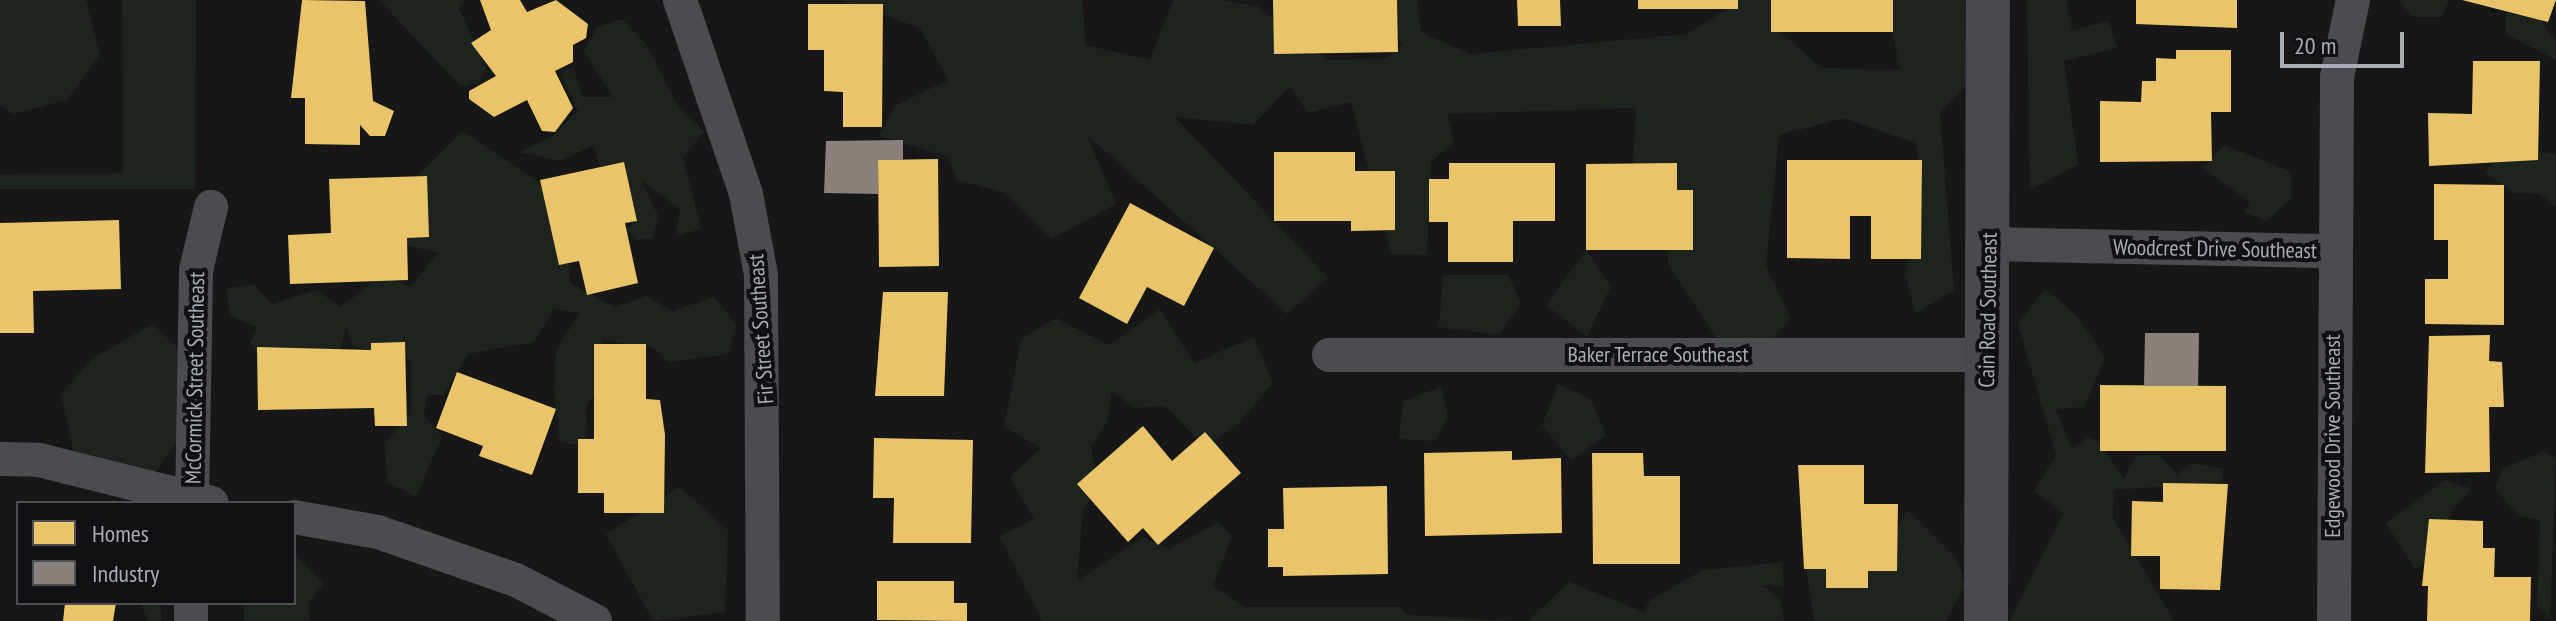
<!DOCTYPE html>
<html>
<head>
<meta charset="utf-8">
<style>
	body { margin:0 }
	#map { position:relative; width:2556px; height:621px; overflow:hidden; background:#171717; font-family:"PT Sans Narrow",sans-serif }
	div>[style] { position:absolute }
	.green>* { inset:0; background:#1d241e }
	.homes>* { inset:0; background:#e9c46a }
	.industry>* { inset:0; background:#8a817c }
	.street>* { height:34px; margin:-17px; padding:0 17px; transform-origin:17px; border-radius:17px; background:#4b4c50 }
	.secondary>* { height:44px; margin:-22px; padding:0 22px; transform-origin:22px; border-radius:22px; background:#4a4a4e }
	span { translate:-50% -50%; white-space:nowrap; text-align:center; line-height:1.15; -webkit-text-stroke:8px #111113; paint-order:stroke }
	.street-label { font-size:22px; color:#a8adb8 }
	.legend { position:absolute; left:16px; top:501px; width:280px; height:104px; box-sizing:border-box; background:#111113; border:2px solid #4d4f55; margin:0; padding:10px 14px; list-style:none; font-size:24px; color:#a8adb8 }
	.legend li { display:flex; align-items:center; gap:16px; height:40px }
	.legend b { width:40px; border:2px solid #4d4f55 }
	.scale { position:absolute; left:2280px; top:32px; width:124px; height:36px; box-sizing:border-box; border:4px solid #a8adb8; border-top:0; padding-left:10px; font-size:24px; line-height:28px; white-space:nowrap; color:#a8adb8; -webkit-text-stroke:6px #111113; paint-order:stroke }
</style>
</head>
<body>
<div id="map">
	<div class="green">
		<div style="clip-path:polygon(0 0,86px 0,100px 55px,67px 100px,13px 114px,0 105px)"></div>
		<div style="clip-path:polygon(122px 0,196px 0,195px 189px,0 189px,0 174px,123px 173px)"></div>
		<div style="clip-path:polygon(379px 0,466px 0,459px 8px,486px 69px,480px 82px,461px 87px)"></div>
		<div style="clip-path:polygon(841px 0,1082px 0,1086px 45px,1150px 60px,1173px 0,1224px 0,1257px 6px,1328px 60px,1387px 58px,1402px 45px,1386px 14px,1393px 0,1417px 0,1421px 32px,1470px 54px,1687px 34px,1727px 9px,1726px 0,1777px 0,1781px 32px,1821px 68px,1900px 70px,1886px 0,1976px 0,1976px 74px,1940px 113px,1954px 290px,1915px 314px,1905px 272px,1921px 213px,1917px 144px,1844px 118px,1779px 135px,1766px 266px,1791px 318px,1741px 376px,1668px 264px,1669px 207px,1632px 178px,1636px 108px,1447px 114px,1454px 142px,1431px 162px,1427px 255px,1391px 254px,1351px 102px,1308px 113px,1290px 87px,1253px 125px,1175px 117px,1328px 278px,1287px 314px,1087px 135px,1116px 204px,1052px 239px,1003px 192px,956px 180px,949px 157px,879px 136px,895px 106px,948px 80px,920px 28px)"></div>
		<div style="clip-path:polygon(2027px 0,2066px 0,2072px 30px,2109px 21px,2117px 48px,2064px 61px,2078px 165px,2030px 190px)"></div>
		<div style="clip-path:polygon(2398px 0,2449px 0,2442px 17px,2413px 17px)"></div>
		<div style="clip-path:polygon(2506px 13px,2540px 19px,2556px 41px,2556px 60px,2506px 34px)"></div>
		<div style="clip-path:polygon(622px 19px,647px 45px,678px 106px,704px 131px,683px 158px,701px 229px,676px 236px,680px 209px,642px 181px,658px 216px,653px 238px,637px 240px,626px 229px,637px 220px,624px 162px,600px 167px,594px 145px,560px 161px,519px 152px,553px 136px,578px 111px,561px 74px,573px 67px,583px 97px,613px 97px,584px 51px,597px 27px)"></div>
		<div style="clip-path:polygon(463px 131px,558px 195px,571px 284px,615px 307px,647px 296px,672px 311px,714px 297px,736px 324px,729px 354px,668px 362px,654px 348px,602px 340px,613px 370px,586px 406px,587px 447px,560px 442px,554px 390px,556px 349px,580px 313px,554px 309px,534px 342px,468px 354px,444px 395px,427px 395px,424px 415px,442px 437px,416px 497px,387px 482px,385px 443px,411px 413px,411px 360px,354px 346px,346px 327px,339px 356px,279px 384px,250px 343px,257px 327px,230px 316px,226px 288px,254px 284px,272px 304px,317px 290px,340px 307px,384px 275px,410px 287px,438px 253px,394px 242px,409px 184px)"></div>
		<div style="clip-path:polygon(2224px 145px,2290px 171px,2292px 198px,2266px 221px,2244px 212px,2250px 202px,2203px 168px)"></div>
		<div style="clip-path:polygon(2505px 149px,2556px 154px,2556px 206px,2539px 194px,2515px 193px,2485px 173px)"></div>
		<div style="clip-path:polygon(1586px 250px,1611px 286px,1587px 337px,1546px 305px)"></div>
		<div style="clip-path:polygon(1443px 275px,1508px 275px,1521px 303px,1499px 335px,1439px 327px)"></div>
		<div style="clip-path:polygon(2045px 288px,2077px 316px,2105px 357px,2085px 407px,2056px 409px,2072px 449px,2088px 437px,2099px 442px,2124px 479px,2135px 456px,2158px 455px,2177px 474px,2193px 463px,2223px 469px,2222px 482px,2114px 490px,2113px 518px,2174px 621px,2009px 621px,2063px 513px,2034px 491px,2056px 455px,2018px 324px)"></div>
		<div style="clip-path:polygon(1160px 309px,1194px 363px,1254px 337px,1273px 383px,1239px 423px,1205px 447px,1165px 406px,1135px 408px,1112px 391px,1107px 422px,1091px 447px,1098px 487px,1083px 511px,1077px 581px,1143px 537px,1169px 549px,1218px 522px,1232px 536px,1213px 586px,1245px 607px,1400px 607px,1408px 615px,1511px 621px,1042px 621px,999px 536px,1034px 519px,1010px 477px,1041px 448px,1004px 427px,1021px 339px,1056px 318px,1109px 345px)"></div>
		<div style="clip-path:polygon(153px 324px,194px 363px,181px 437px,151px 478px,74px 454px,61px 394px,94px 357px)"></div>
		<div style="clip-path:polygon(1558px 384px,1591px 399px,1606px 435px,1571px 461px,1542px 425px)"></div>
		<div style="clip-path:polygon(1441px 387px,1448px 417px,1435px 441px,1399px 439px,1403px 401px)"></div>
		<div style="clip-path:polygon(2544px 451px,2556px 458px,2550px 619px,2537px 607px,2540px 520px,2518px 516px,2495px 488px,2502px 469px)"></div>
		<div style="clip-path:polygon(2445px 480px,2472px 489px,2452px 510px,2433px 557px,2415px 569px,2386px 523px)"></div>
		<div style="clip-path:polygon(680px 487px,728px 530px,725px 612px,653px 621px,606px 534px)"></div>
		<div style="clip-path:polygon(1908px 510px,1956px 558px,1965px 585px,1946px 621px,1814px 621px,1804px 552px,1874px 561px)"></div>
		<div style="clip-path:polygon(294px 554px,324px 584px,308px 603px,310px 621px,244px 621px,244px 603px,294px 603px)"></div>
		<div style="clip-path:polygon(1782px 562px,1784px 587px,1763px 585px,1781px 601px,1784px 621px,1528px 621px,1569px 582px,1644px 612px,1650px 600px,1703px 570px)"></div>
		<div style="clip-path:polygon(140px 603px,161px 603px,161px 621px,148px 621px)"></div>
	</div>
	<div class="homes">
		<div style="clip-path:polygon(302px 0,365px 1px,373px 101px,394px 111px,385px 136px,370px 136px,360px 125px,360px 145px,305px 144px,305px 98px,291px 98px)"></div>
		<div style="clip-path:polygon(480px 0,520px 0,527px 12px,556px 0,588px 24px,586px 38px,573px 45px,573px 62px,555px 71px,573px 108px,555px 132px,542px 131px,527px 100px,494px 117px,469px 99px,469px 91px,496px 76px,471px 43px,491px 30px)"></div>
		<div style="clip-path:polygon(1273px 0,1397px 0,1398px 52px,1274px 54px)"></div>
		<div style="clip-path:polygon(1517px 0,1560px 0,1561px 26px,1518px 26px)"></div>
		<div style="clip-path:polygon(1638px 0,1738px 0,1738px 9px,1638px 9px)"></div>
		<div style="clip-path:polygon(1771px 0,1893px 0,1893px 32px,1771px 32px)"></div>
		<div style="clip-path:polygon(2136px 0,2237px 0,2237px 28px,2136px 24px)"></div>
		<div style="clip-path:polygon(2462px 0,2556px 0,2548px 22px)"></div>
		<div style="clip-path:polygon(808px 4px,883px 4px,882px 127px,843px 127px,843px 92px,824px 91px,824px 50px,808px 50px)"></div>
		<div style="clip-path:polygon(2176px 50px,2231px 50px,2231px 112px,2211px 112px,2212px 161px,2100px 162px,2100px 101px,2141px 102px,2142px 81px,2156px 81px,2156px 58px,2176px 59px)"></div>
		<div style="clip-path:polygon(2473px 61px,2540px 61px,2538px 160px,2429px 166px,2428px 113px,2472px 114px)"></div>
		<div style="clip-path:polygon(1274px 152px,1355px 152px,1355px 171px,1395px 171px,1395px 230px,1351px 231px,1351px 221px,1274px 221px)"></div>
		<div style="clip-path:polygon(938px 159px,939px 266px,879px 267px,878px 160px)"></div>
		<div style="clip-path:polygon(1787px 160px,1922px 160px,1921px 259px,1871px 259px,1871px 216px,1850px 216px,1850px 259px,1787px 258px)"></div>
		<div style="clip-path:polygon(624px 162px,637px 221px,625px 223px,638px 283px,587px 295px,579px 261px,559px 265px,540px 180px)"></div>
		<div style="clip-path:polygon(1449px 163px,1555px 163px,1555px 221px,1513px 221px,1513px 262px,1448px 262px,1448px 222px,1429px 222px,1429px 179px,1449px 179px)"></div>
		<div style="clip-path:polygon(1677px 163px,1677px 190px,1693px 190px,1693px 250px,1586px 250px,1586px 164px)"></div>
		<div style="clip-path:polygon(427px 176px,429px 237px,407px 238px,408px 280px,290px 284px,288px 235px,331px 233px,329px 179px)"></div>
		<div style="clip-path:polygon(2434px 184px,2504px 185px,2504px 325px,2425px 324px,2425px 279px,2448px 279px,2448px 240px,2434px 240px)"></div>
		<div style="clip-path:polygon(1130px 203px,1214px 248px,1184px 306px,1147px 287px,1127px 324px,1079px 298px)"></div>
		<div style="clip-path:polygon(119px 220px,121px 289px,33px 291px,34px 333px,0 333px,0 223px)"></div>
		<div style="clip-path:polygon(883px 292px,948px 292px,944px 396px,875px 396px)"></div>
		<div style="clip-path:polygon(2490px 335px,2489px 361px,2502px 362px,2504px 407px,2489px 407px,2490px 472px,2425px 473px,2429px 336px)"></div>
		<div style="clip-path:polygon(405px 342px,407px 426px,375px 426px,374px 408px,258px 410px,257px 347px,371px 350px,371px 343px)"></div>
		<div style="clip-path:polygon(594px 344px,646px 344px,646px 399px,660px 400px,665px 435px,664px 513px,604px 513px,604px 493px,578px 493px,578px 439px,594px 439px)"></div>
		<div style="clip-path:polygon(457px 372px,556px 409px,532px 475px,479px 456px,483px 446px,436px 428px)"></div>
		<div style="clip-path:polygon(2100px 385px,2226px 386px,2226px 451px,2100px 451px)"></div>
		<div style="clip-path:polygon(1143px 426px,1172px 461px,1205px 432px,1241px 473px,1158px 545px,1143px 528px,1128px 542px,1077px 484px)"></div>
		<div style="clip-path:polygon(874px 438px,973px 440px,971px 543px,893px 543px,894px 498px,873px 498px)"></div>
		<div style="clip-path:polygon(1512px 451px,1512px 460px,1561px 458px,1562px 533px,1425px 536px,1424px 453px)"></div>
		<div style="clip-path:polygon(1592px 453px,1643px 453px,1644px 476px,1680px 476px,1680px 564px,1593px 564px)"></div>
		<div style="clip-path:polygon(1798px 465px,1864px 465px,1864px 504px,1898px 504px,1897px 571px,1868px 571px,1868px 588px,1826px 588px,1826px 569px,1804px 569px)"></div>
		<div style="clip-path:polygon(2163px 483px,2228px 484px,2220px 590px,2160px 589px,2160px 556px,2131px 556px,2132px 501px,2163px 502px)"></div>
		<div style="clip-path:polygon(1387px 486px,1388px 574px,1283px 576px,1283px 567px,1268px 567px,1268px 529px,1284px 529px,1283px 488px)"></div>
		<div style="clip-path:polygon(2429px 519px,2483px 521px,2483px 548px,2495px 548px,2494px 577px,2531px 577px,2530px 621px,2427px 621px,2428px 586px,2422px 586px)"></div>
		<div style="clip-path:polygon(877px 581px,954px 581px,954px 603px,967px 603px,967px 621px,877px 620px)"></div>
		<div style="clip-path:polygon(65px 603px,116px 603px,113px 621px,63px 621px)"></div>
	</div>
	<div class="industry">
		<div style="clip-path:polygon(903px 140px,903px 160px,878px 160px,878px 194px,824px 193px,826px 141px)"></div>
		<div style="clip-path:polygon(2145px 333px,2199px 333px,2198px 386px,2144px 386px)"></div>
	</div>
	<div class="street">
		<div style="left:680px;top:0;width:205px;rotate:71.2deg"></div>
		<div style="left:746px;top:194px;width:82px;rotate:79.5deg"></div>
		<div style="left:761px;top:275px;width:346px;rotate:89.7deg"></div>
		<div style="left:1990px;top:244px;width:342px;rotate:1.2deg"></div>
		<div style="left:1329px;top:355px;width:658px"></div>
		<div style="left:0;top:459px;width:39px;rotate:1deg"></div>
		<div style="left:39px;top:460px;width:178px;rotate:14deg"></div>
		<div style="left:192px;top:503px;width:233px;rotate:-89deg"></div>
		<div style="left:196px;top:270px;width:65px;rotate:-76.6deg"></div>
		<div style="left:294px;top:517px;width:85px;rotate:10.1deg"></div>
		<div style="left:378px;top:532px;width:146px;rotate:19.2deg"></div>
		<div style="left:516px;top:580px;width:89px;rotate:27.4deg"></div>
		<div style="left:191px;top:621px;width:18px;rotate:-90deg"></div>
		<div style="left:2334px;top:621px;width:544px;rotate:-89.68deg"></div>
		<div style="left:2337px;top:77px;width:79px;rotate:-78.3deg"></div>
	</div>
	<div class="secondary">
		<div style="left:1986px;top:621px;width:621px;rotate:-89.82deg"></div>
	</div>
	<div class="street-label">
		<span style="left:2215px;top:249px;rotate:1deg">Woodcrest Drive Southeast</span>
		<span style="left:1988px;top:310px;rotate:-89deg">Cain Road Southeast</span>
		<span style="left:761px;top:329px;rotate:-94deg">Fir Street Southeast</span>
		<span style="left:1658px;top:355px">Baker Terrace Southeast</span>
		<span style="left:195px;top:378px;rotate:-89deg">McCormick Street Southeast</span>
		<span style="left:2333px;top:436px;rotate:-90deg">Edgewood Drive Southeast</span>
	</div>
	<ul class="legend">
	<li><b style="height:22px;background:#e9c46a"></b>Homes</li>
	<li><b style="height:22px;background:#8a817c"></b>Industry</li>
	</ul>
	<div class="scale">20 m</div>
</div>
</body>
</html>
